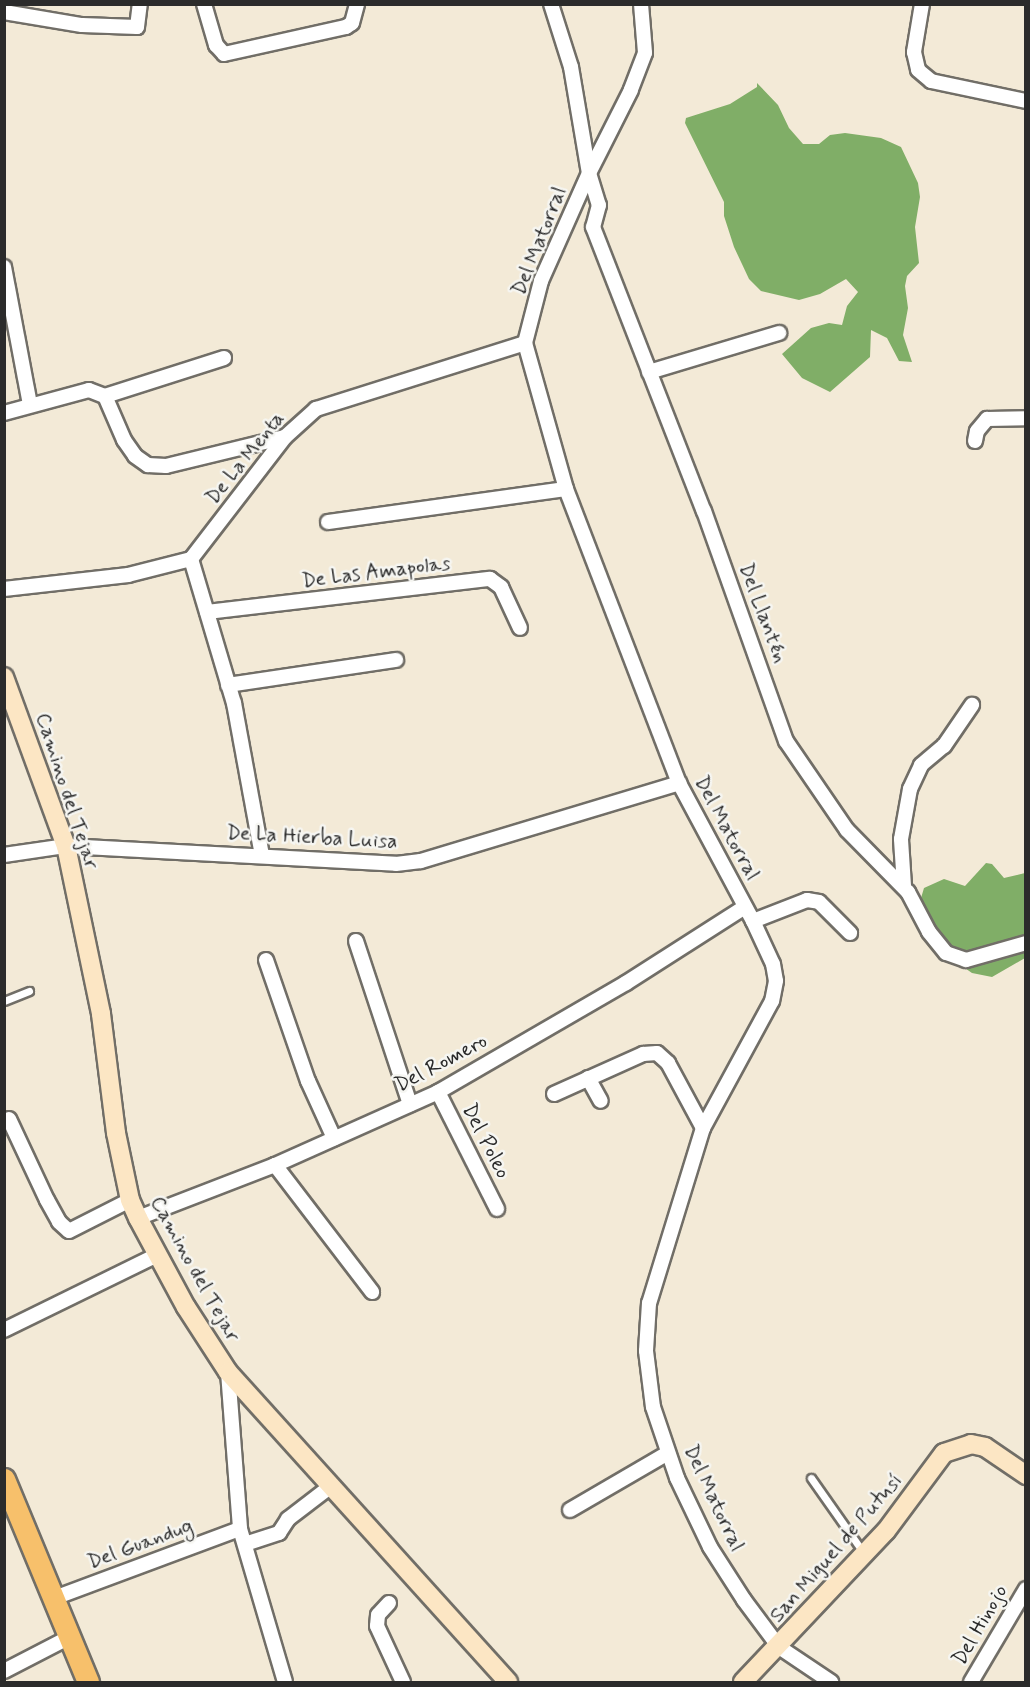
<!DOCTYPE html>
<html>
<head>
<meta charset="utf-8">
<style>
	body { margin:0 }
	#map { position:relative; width:1030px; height:1687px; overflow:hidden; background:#f3ead7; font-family:Mynerve,sans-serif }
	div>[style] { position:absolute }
	.forest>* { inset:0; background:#80ae67 }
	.roads { filter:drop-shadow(2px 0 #716e67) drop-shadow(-2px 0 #716e67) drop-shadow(0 2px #716e67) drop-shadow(0 -2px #716e67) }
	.lane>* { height:7px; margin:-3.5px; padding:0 3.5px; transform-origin:3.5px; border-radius:3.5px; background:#fff }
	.street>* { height:14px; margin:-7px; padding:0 7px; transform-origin:7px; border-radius:7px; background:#fff }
	.secondary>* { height:18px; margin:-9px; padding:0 9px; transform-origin:9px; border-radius:9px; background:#fce6c4 }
	.primary>* { height:21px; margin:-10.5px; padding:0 10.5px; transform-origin:10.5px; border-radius:10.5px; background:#f7c06b }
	span { translate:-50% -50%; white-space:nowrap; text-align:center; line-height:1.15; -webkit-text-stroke:5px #f6f6f2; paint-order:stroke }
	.street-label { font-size:21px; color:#2b2b2b }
	.frame { position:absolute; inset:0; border:6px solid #2b2b2b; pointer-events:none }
</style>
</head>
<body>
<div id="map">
	<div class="forest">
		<div style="clip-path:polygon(757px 83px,778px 105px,789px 128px,803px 144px,819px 144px,830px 135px,845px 133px,881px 138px,901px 147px,918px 183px,920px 197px,915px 227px,919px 263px,907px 276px,905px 286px,908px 308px,903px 335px,912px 362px,899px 361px,887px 338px,871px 330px,870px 357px,830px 392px,802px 378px,782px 354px,811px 328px,829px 323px,842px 325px,847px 306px,858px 292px,846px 279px,820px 294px,799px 300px,761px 291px,749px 279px,734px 247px,724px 216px,724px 202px,685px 123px,686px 118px,730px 104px,757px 87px)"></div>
		<div style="clip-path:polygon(986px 863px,992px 864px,1004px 878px,1025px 873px,1025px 958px,992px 977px,972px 973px,959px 964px,939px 939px,915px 891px,921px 898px,924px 888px,944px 879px,965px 886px)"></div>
	</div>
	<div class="roads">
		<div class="lane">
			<div style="left:4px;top:1001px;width:27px;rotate:-22deg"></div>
			<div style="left:811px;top:1478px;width:90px;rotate:54.9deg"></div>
		</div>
		<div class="street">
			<div style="left:204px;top:4px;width:43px;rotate:73.7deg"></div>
			<div style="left:216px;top:45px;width:12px;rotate:48deg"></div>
			<div style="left:224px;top:54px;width:125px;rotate:-12.5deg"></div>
			<div style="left:346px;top:27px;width:7px;rotate:-34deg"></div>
			<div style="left:352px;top:23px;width:20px;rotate:-75deg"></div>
			<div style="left:551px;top:4px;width:66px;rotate:72.4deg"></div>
			<div style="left:571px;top:67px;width:108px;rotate:80.4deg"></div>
			<div style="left:589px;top:173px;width:118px;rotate:114deg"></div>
			<div style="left:541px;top:281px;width:64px;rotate:104.5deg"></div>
			<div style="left:525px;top:343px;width:152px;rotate:74.3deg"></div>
			<div style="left:566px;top:489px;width:315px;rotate:69deg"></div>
			<div style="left:679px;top:783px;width:157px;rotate:61.8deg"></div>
			<div style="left:753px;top:921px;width:47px;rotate:65.1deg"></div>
			<div style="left:773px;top:964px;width:17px;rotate:80deg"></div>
			<div style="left:776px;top:981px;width:20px;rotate:101deg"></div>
			<div style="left:772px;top:1001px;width:145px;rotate:118.5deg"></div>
			<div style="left:703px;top:1128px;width:183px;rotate:107.1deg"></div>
			<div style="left:649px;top:1303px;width:48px;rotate:93.6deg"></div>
			<div style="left:646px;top:1351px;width:56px;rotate:82.9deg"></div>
			<div style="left:653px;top:1407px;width:75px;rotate:71.3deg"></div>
			<div style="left:677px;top:1478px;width:76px;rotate:64.4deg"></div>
			<div style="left:710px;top:1547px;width:63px;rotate:57.3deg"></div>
			<div style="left:744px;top:1600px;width:59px;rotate:53.3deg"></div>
			<div style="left:779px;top:1647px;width:63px;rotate:33.9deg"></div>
			<div style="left:641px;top:4px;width:49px;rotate:85.3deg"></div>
			<div style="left:645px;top:53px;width:40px;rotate:111deg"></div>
			<div style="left:631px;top:90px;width:93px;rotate:116.8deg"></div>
			<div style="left:589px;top:173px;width:34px;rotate:73deg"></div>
			<div style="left:599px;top:205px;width:23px;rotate:105deg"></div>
			<div style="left:593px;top:227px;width:305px;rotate:68.7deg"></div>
			<div style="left:704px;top:511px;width:244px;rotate:70.4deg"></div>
			<div style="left:786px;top:741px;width:108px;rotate:55.6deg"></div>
			<div style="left:847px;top:830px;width:87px;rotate:45.5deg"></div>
			<div style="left:908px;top:892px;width:45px;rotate:62.3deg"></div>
			<div style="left:929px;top:932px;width:27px;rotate:51deg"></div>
			<div style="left:946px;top:953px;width:21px;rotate:19deg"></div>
			<div style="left:966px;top:960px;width:62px;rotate:-15.8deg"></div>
			<div style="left:922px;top:4px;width:49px;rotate:99.5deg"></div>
			<div style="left:914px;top:52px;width:18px;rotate:77deg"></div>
			<div style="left:918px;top:70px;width:17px;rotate:40deg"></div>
			<div style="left:931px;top:81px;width:97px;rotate:11.9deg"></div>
			<div style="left:4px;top:12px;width:79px;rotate:9.5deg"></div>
			<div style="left:82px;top:25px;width:55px;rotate:2.1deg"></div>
			<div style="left:137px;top:27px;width:23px;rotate:-83deg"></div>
			<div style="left:4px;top:267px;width:139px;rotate:79.3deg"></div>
			<div style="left:649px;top:372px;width:136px;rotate:-16.7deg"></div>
			<div style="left:105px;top:396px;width:125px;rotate:-17.7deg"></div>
			<div style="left:4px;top:413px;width:88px;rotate:-15.1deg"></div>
			<div style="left:89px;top:390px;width:17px;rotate:21deg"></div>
			<div style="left:105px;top:396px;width:48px;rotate:66.6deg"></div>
			<div style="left:124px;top:440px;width:19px;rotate:55deg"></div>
			<div style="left:135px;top:456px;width:16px;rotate:35deg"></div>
			<div style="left:148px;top:465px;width:18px;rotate:3deg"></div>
			<div style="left:166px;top:466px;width:122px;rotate:-13.7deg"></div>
			<div style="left:975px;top:441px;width:10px;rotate:-79deg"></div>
			<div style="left:977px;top:431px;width:16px;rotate:-50deg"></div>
			<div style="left:987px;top:419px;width:39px;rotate:-1deg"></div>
			<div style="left:328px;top:522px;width:240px;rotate:-7.9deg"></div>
			<div style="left:191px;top:559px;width:150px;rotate:73.4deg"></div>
			<div style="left:234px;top:703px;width:155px;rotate:79.6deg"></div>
			<div style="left:4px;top:589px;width:125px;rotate:-6.4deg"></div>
			<div style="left:128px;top:575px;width:65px;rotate:-14.3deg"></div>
			<div style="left:191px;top:559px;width:154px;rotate:-52.4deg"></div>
			<div style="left:285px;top:437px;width:42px;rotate:-42.1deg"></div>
			<div style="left:316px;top:409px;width:219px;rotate:-17.5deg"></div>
			<div style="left:207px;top:612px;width:285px;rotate:-6.7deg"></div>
			<div style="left:490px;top:579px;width:14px;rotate:36deg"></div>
			<div style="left:501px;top:587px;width:45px;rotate:65.1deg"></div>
			<div style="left:228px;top:685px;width:170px;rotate:-8.5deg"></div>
			<div style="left:4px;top:855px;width:63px;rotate:-8.3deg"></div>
			<div style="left:66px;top:846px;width:330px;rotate:3.1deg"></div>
			<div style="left:396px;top:864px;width:25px;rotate:-7deg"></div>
			<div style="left:421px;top:861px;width:270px;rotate:-16.8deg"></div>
			<div style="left:904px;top:886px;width:47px;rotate:-93.7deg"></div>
			<div style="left:901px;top:839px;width:51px;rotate:-79.8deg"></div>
			<div style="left:910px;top:789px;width:26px;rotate:-65deg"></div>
			<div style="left:921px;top:765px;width:30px;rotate:-40deg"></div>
			<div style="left:944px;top:746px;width:50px;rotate:-55.7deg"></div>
			<div style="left:753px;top:921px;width:58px;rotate:-21.3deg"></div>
			<div style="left:807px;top:900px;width:12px;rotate:9deg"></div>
			<div style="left:819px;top:902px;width:44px;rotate:45deg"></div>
			<div style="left:356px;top:941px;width:172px;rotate:71.7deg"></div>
			<div style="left:266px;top:960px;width:128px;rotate:70.9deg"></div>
			<div style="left:308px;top:1081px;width:63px;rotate:65.5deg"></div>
			<div style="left:588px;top:1078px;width:26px;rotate:61deg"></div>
			<div style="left:438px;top:1092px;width:131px;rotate:63.2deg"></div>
			<div style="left:554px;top:1094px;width:98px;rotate:-24.2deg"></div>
			<div style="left:643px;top:1054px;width:14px;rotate:-4deg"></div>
			<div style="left:657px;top:1053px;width:15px;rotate:42deg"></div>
			<div style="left:668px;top:1063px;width:74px;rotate:61.7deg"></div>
			<div style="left:9px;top:1119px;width:89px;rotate:64.9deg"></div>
			<div style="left:47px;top:1200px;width:25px;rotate:61deg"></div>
			<div style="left:59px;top:1222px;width:13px;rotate:42deg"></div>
			<div style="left:69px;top:1231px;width:68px;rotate:-26.9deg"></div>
			<div style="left:275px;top:1165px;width:160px;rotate:52.6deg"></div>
			<div style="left:138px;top:1218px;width:147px;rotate:-21.1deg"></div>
			<div style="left:275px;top:1165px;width:179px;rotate:-24.1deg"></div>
			<div style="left:438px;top:1092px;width:217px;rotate:-30.1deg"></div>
			<div style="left:626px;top:983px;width:141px;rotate:-32.6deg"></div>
			<div style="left:4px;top:1330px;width:170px;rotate:-26.1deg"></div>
			<div style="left:228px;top:1372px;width:157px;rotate:85.6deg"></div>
			<div style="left:240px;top:1529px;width:159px;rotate:73.6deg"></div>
			<div style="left:570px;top:1510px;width:113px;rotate:-30.2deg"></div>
			<div style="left:245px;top:1544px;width:36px;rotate:-18deg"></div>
			<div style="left:279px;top:1533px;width:17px;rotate:-57deg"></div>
			<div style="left:288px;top:1519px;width:54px;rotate:-37.5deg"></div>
			<div style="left:54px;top:1598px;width:198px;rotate:-20.4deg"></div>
			<div style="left:389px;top:1603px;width:16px;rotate:133deg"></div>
			<div style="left:378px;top:1615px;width:11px;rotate:95deg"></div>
			<div style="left:377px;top:1626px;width:62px;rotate:65.1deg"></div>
			<div style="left:4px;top:1671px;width:74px;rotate:-27.3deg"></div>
			<div style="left:971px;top:1682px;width:108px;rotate:-59.4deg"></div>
		</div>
		<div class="secondary">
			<div style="left:4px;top:677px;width:180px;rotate:69.9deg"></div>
			<div style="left:66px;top:846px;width:172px;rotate:78.2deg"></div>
			<div style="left:101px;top:1014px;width:120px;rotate:82.8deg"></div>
			<div style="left:116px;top:1133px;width:68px;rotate:78.2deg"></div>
			<div style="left:130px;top:1200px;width:20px;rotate:66deg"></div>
			<div style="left:138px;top:1218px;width:101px;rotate:61.7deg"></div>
			<div style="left:186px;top:1307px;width:77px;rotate:57.1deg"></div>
			<div style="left:228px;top:1372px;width:418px;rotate:47.9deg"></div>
			<div style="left:743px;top:1682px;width:208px;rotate:-46.6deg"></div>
			<div style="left:886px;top:1531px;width:97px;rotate:-53.4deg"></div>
			<div style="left:944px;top:1453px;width:28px;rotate:-18deg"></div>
			<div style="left:971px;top:1444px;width:14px;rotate:12deg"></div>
			<div style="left:985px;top:1447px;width:50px;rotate:34.3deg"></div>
		</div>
		<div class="primary">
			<div style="left:4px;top:1479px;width:220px;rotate:67.5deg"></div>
		</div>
	</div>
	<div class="street-label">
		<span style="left:539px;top:241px;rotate:-68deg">Del Matorral</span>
		<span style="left:245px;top:458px;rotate:-51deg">De La Menta</span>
		<span style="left:376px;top:572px;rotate:-7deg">De Las Amapolas</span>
		<span style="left:763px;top:613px;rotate:70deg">Del Llantén</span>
		<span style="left:67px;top:791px;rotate:72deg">Camino del Tejar</span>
		<span style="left:727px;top:828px;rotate:62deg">Del Matorral</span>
		<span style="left:312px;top:837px;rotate:3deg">De La Hierba Luisa</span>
		<span style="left:441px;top:1063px;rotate:-28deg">Del Romero</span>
		<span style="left:486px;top:1141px;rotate:63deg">Del Poleo</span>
		<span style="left:195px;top:1269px;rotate:61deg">Camino del Tejar</span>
		<span style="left:714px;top:1498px;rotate:65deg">Del Matorral</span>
		<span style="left:140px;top:1544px;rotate:-20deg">Del Guandug</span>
		<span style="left:836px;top:1548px;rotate:-49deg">San Miguel de Putusí</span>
		<span style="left:980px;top:1625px;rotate:-60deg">Del Hinojo</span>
	</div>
	<div class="frame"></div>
</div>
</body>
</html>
